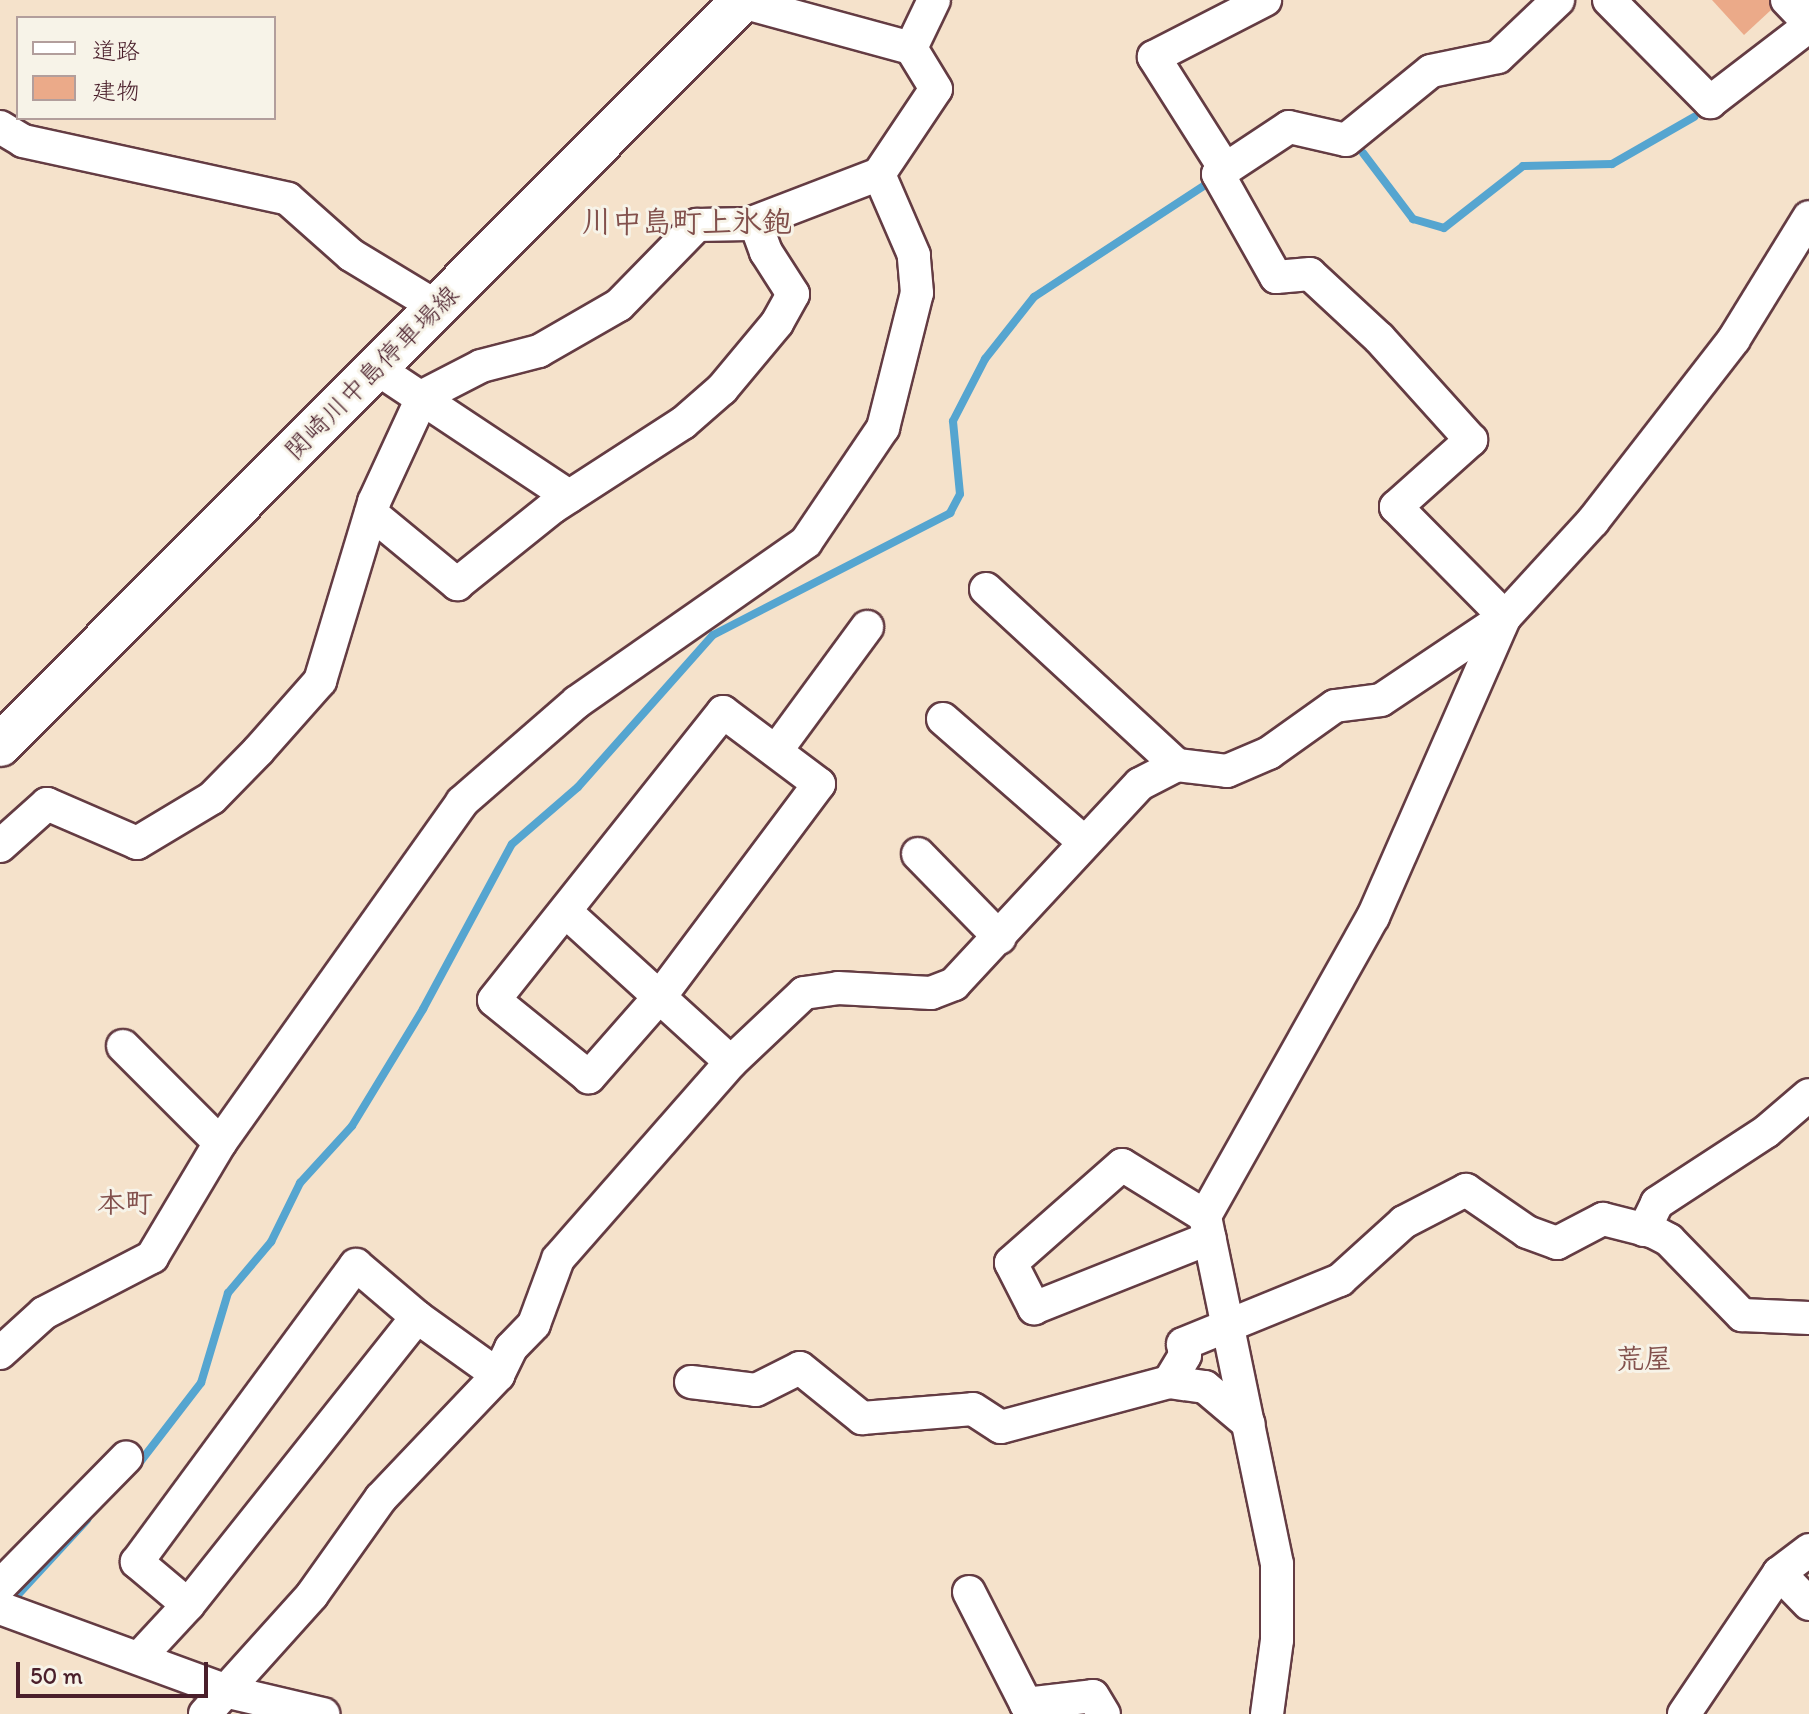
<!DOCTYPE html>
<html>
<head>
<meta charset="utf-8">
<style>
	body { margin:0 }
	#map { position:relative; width:1809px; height:1714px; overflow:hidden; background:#f5e2cb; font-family:Itim,"Klee One",sans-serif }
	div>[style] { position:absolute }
	.stream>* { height:8px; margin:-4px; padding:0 4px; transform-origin:4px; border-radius:4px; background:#55a5d0 }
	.building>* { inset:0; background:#ebaa89 }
	.roads { filter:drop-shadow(2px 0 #643c43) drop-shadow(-2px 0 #643c43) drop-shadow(0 2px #643c43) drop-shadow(0 -2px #643c43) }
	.minor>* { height:32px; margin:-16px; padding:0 16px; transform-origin:16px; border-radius:16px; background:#fff }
	.major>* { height:42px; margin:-21px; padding:0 21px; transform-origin:21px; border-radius:21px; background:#fff }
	span { translate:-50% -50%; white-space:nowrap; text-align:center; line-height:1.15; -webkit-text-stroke:6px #f7f3e8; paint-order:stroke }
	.street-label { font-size:26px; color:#4a1f2b }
	.neighbourhood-label { font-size:28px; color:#82504c; font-weight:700 }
	.quarter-label { font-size:30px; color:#82504c; font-weight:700 }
	.legend { position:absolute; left:16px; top:16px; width:260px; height:104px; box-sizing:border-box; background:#f7f3e8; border:2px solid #b29e9c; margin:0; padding:10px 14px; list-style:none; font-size:24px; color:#4a1f2b }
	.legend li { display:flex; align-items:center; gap:16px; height:40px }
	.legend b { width:40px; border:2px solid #b29e9c }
	.scale { position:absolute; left:16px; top:1662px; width:192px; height:36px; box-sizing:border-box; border:4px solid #4a1f2b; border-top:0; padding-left:10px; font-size:24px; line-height:28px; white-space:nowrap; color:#4a1f2b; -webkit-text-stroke:6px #f7f3e8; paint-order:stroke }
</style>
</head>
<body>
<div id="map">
	<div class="stream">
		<div style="left:1363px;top:153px;width:83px;rotate:52.9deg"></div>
		<div style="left:1413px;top:219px;width:32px;rotate:16deg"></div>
		<div style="left:1444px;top:228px;width:100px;rotate:-38.1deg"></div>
		<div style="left:1523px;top:166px;width:89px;rotate:-1.3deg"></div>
		<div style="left:1612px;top:164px;width:95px;rotate:-29.8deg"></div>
		<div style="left:137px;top:1466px;width:105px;rotate:-52.4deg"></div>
		<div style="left:201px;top:1383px;width:94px;rotate:-73.3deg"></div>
		<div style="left:228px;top:1293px;width:67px;rotate:-49.9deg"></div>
		<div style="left:271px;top:1242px;width:66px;rotate:-63.8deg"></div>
		<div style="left:300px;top:1183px;width:77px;rotate:-47.6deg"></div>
		<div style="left:352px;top:1126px;width:137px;rotate:-58.7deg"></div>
		<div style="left:423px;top:1009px;width:187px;rotate:-61.7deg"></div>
		<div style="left:512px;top:844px;width:87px;rotate:-40.8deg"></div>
		<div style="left:578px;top:787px;width:203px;rotate:-48.4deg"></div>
		<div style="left:713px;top:635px;width:267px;rotate:-27.2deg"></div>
		<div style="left:950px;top:513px;width:21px;rotate:-62deg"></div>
		<div style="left:960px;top:494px;width:73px;rotate:-95.5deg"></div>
		<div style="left:953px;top:421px;width:70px;rotate:-62.7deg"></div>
		<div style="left:985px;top:359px;width:79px;rotate:-51.7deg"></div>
		<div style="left:1034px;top:297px;width:207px;rotate:-33.2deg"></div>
		<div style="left:14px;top:1599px;width:108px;rotate:-47.3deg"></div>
	</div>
	<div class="building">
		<div style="clip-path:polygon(1712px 0,1769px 0,1771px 10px,1744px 35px)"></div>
	</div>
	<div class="roads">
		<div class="minor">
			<div style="left:1609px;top:0;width:144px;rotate:45.3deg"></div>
			<div style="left:1710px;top:102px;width:125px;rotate:-37.5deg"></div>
			<div style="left:1787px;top:0;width:32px;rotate:46deg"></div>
			<div style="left:911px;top:48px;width:53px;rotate:-64.4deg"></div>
			<div style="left:0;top:127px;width:27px;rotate:31deg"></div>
			<div style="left:23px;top:141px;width:271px;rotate:12.3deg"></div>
			<div style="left:288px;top:199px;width:84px;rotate:41.6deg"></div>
			<div style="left:351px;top:255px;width:100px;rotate:31.2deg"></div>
			<div style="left:1225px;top:169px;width:133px;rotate:-122.4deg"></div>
			<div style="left:1154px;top:57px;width:125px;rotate:-27.2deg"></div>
			<div style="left:376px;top:368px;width:232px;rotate:33.6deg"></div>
			<div style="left:371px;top:513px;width:112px;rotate:39.5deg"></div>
			<div style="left:457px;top:584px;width:123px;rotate:-38.7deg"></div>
			<div style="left:553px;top:507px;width:155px;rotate:-32.9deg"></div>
			<div style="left:683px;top:423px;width:52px;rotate:-41.1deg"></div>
			<div style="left:722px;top:389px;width:86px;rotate:-50.2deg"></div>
			<div style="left:777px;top:323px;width:33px;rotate:-61deg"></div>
			<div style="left:793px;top:294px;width:50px;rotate:-122.7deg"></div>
			<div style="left:766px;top:252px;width:32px;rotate:-110deg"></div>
			<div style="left:986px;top:589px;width:260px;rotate:42.7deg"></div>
			<div style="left:723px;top:712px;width:120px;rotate:36.9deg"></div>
			<div style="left:819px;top:784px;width:262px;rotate:126.8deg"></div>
			<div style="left:662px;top:994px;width:111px;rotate:131.3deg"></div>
			<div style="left:589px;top:1077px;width:122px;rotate:-141deg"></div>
			<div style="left:494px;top:1000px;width:368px;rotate:-51.5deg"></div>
			<div style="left:943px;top:719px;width:187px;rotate:41.1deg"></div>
			<div style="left:776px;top:751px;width:154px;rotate:-53.7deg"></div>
			<div style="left:0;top:846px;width:63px;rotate:-41.8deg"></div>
			<div style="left:47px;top:804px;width:98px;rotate:23.4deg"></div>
			<div style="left:137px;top:843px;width:87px;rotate:-31deg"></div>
			<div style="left:212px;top:798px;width:66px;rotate:-45.6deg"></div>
			<div style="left:258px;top:751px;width:94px;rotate:-48.5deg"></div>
			<div style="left:320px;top:681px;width:187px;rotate:-73.2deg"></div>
			<div style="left:374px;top:502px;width:117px;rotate:-65.2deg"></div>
			<div style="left:423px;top:396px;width:65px;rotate:-27.3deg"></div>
			<div style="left:481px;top:366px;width:60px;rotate:-14.5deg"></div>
			<div style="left:539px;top:351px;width:92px;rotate:-29.9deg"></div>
			<div style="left:619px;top:305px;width:112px;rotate:-45.7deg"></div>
			<div style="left:697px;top:225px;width:52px;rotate:-1.1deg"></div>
			<div style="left:749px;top:224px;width:139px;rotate:-21deg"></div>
			<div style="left:918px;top:854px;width:117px;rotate:45.7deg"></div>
			<div style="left:566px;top:912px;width:223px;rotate:42.3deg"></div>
			<div style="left:123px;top:1046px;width:137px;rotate:45deg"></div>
			<div style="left:1205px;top:1216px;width:97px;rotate:-148.4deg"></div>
			<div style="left:1122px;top:1165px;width:148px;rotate:138.6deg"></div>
			<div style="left:1011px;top:1263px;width:51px;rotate:62.9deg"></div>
			<div style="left:1034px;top:1308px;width:189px;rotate:-21.7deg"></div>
			<div style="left:1644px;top:1230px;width:30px;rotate:-64deg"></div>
			<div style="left:1657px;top:1203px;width:131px;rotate:-33.2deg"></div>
			<div style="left:1767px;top:1131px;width:55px;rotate:-40.6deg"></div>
			<div style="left:0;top:1353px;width:59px;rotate:-42.3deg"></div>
			<div style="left:44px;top:1313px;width:122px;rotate:-27.4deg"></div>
			<div style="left:152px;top:1257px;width:133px;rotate:-59.2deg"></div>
			<div style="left:220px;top:1143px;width:418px;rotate:-54.6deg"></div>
			<div style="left:462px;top:802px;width:152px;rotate:-41deg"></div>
			<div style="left:577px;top:702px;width:279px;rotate:-34.9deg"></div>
			<div style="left:806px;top:542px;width:138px;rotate:-56deg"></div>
			<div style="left:883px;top:428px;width:139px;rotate:-75.9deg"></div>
			<div style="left:917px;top:293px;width:38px;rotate:-95deg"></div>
			<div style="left:914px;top:255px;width:88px;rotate:-113.4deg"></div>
			<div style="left:879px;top:174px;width:102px;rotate:-56.2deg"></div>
			<div style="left:936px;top:89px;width:48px;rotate:-121.4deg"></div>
			<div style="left:911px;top:48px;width:175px;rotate:-164.8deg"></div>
			<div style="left:691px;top:1382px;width:65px;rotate:7deg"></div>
			<div style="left:756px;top:1390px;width:49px;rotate:-26.6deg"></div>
			<div style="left:800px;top:1368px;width:80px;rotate:38.9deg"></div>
			<div style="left:862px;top:1418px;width:111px;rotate:-4.6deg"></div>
			<div style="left:973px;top:1409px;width:33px;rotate:33deg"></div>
			<div style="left:1001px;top:1427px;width:174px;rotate:-15deg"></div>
			<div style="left:1169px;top:1382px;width:36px;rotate:8deg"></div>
			<div style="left:1205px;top:1387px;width:57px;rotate:40.1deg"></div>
			<div style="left:1169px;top:1382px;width:31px;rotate:-59deg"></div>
			<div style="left:1185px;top:1355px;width:11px;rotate:-100deg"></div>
			<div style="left:1183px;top:1344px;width:170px;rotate:-22.2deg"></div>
			<div style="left:1340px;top:1280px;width:86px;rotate:-42.2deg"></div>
			<div style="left:1404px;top:1222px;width:70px;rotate:-27.3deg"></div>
			<div style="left:1466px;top:1190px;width:74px;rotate:34.5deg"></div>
			<div style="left:1527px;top:1232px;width:32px;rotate:20deg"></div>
			<div style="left:1557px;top:1243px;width:52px;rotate:-27.6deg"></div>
			<div style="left:1603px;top:1219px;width:53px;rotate:14.3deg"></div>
			<div style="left:1654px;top:1232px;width:17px;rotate:28deg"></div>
			<div style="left:1669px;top:1240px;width:105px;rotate:45.8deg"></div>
			<div style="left:1742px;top:1315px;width:67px;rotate:2.6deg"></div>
			<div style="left:1779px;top:1573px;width:43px;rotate:45.9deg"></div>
			<div style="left:0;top:1586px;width:180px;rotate:-45.5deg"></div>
			<div style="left:969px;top:1592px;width:126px;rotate:63deg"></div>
			<div style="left:1026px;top:1704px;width:67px;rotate:-6.8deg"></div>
			<div style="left:1093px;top:1696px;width:21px;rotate:59deg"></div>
			<div style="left:188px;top:1605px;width:67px;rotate:-139.9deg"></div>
			<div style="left:137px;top:1562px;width:369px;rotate:-53.6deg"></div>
			<div style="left:356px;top:1265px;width:80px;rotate:40.4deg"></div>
			<div style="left:0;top:1608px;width:244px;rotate:20.1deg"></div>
			<div style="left:229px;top:1692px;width:97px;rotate:13.2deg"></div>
			<div style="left:139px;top:1658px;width:72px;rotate:-47.2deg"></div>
			<div style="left:188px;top:1605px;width:368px;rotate:-51.5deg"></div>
			<div style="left:417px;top:1317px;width:100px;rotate:35.6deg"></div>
			<div style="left:205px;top:1714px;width:160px;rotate:-48deg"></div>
			<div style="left:312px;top:1595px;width:119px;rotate:-54.6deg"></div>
			<div style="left:381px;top:1498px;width:170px;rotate:-46.4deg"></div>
			<div style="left:498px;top:1375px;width:30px;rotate:-64deg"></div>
			<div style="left:511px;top:1348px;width:33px;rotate:-46deg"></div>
			<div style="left:534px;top:1324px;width:69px;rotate:-69.7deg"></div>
			<div style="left:558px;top:1259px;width:262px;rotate:-48.7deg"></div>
			<div style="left:731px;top:1062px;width:100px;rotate:-43.4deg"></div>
			<div style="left:804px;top:993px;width:34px;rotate:-8deg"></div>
			<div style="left:838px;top:988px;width:93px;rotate:3.1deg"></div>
			<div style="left:931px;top:993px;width:25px;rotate:-21deg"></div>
			<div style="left:954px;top:984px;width:273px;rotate:-47.1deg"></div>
			<div style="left:1140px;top:784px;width:42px;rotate:-27.2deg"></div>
			<div style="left:1177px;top:765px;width:50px;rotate:6.8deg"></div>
			<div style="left:1227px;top:771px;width:46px;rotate:-23.2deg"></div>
			<div style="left:1269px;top:753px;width:81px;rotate:-35.5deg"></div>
			<div style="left:1335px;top:706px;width:46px;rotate:-7.4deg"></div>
			<div style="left:1381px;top:700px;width:149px;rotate:-33.8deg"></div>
			<div style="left:1505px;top:617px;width:155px;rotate:-134.7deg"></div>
			<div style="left:1396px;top:507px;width:101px;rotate:-41.8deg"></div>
			<div style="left:1471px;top:440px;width:137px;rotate:-132deg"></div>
			<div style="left:1379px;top:338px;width:94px;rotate:-137.2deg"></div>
			<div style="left:1310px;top:274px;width:34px;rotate:175deg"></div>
			<div style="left:1276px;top:277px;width:118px;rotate:-119.4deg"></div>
			<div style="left:1218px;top:174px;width:85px;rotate:-33.5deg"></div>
			<div style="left:1289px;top:127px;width:58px;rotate:12.8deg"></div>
			<div style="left:1346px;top:140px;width:109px;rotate:-39.1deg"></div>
			<div style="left:1431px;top:71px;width:68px;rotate:-11.8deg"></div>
			<div style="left:1498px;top:57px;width:83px;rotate:-43.5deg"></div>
			<div style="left:1267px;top:1714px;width:75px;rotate:-82.3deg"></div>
			<div style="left:1277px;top:1640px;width:76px;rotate:-90deg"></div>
			<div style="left:1277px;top:1564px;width:355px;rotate:-101.7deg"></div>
			<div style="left:1205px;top:1216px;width:343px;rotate:-60.7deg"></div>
			<div style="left:1373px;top:917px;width:328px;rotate:-66.3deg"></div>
			<div style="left:1505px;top:617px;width:130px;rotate:-47.5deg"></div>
			<div style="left:1593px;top:521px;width:230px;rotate:-52.2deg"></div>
			<div style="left:1734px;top:339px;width:143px;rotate:-58.4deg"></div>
			<div style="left:1684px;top:1714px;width:170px;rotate:-56deg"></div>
			<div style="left:1779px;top:1573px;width:38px;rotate:-37deg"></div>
		</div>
		<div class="major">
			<div style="left:0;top:745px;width:1052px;rotate:-45.08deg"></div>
		</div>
	</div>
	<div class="street-label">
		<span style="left:372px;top:373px;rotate:-45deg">関崎川中島停車場線</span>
	</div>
	<div class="neighbourhood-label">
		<span style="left:125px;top:1202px">本町</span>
		<span style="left:1644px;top:1358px">荒屋</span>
	</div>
	<div class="quarter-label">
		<span style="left:687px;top:222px">川中島町上氷鉋</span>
	</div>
	<ul class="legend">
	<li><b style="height:10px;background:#fff"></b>道路</li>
	<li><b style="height:22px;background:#ebaa89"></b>建物</li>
	</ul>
	<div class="scale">50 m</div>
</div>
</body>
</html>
